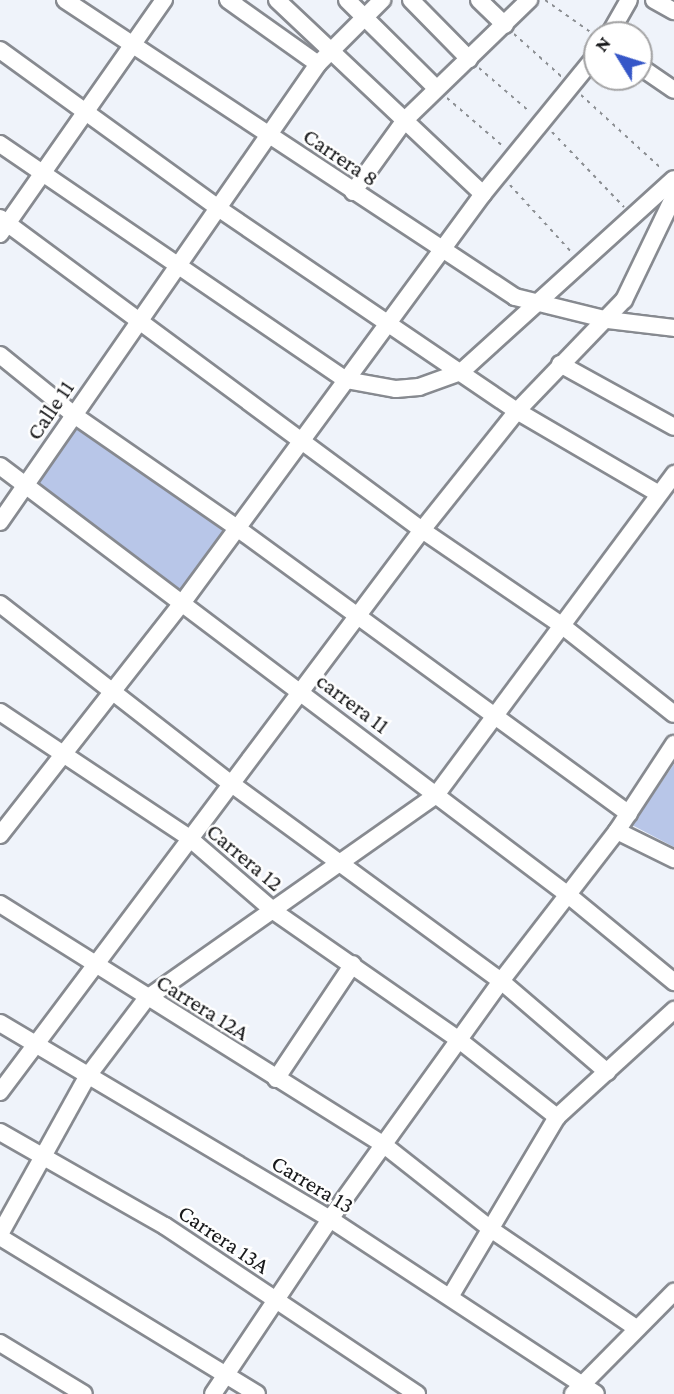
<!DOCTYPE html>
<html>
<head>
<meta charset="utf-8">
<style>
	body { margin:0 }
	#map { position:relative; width:674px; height:1394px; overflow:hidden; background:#eff3fa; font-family:"Crimson Pro",serif }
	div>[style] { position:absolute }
	.green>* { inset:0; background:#b8c6e8 }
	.path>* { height:2px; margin-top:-1px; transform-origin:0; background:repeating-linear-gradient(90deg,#8b8e92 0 3.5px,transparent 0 8.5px) }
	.roads { filter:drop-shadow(2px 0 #878a90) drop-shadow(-2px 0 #878a90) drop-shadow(0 2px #878a90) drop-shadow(0 -2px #878a90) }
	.minor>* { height:16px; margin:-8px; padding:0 8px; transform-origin:8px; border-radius:8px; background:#fff }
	span { translate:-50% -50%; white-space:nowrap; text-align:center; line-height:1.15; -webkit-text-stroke:5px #fff; paint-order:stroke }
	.street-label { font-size:23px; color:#18191b }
	.north { position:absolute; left:583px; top:21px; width:70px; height:70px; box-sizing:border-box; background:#fff; border:2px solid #a3a3a4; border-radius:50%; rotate:308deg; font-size:19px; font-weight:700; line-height:28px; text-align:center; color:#18191b }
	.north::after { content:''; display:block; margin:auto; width:24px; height:32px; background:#3657c8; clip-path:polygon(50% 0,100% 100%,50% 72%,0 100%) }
</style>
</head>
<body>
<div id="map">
	<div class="green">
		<div style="clip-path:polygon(75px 419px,232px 529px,181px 598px,31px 486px)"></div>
		<div style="clip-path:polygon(674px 764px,674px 847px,632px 825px)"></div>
	</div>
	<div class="path">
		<div style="left:545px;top:0;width:62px;rotate:35.2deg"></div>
		<div style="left:514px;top:34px;width:64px;rotate:41.9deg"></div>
		<div style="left:479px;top:68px;width:67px;rotate:40.8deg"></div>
		<div style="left:581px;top:95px;width:110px;rotate:42.4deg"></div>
		<div style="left:447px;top:98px;width:75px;rotate:40.7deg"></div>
		<div style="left:552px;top:132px;width:104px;rotate:46.2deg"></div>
		<div style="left:510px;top:185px;width:92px;rotate:47.6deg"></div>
	</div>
	<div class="roads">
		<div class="minor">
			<div style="left:65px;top:0;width:539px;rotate:33.42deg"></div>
			<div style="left:515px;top:297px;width:96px;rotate:13.9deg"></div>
			<div style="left:608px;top:320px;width:66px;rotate:6.9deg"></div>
			<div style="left:228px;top:0;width:110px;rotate:35.4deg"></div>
			<div style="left:277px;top:0;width:283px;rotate:43.3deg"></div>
			<div style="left:347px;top:0;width:125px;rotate:44.7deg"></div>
			<div style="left:411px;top:0;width:83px;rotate:45.5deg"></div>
			<div style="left:479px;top:0;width:36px;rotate:44deg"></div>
			<div style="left:654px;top:0;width:23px;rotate:29deg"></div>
			<div style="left:609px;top:35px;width:40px;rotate:-60.3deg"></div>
			<div style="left:0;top:50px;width:269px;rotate:35.9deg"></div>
			<div style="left:218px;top:208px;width:361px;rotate:34.2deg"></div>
			<div style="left:517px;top:411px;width:164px;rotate:30.3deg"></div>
			<div style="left:639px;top:66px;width:42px;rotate:34.4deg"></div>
			<div style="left:0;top:144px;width:419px;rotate:34.3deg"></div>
			<div style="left:346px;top:380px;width:51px;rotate:10.2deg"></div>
			<div style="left:396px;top:389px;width:23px;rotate:-5deg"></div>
			<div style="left:419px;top:387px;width:45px;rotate:-19.7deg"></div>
			<div style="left:461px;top:372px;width:287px;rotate:-42.2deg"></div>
			<div style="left:353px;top:192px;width:89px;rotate:-54.2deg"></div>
			<div style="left:405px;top:120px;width:173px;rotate:-44.1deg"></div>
			<div style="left:0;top:218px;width:525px;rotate:36.48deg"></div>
			<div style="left:422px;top:530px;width:167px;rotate:34.3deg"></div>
			<div style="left:560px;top:624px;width:145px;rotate:38.3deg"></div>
			<div style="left:0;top:234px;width:286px;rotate:-55deg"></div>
			<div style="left:0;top:355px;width:95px;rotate:39deg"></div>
			<div style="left:74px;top:415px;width:198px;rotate:34.7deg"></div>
			<div style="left:237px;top:528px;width:485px;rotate:36.1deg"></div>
			<div style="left:560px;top:364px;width:130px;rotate:28.9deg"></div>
			<div style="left:0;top:466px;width:710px;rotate:37.05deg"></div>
			<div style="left:567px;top:894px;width:139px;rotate:39.4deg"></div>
			<div style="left:0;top:522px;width:558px;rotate:-55.23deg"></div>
			<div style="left:318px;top:64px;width:91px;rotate:-45deg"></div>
			<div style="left:0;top:604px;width:290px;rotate:37.9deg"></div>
			<div style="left:229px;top:782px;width:337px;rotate:36.2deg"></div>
			<div style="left:501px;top:981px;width:140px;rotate:40.6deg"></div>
			<div style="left:0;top:712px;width:226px;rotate:33.6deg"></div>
			<div style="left:188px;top:837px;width:115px;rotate:40.8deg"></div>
			<div style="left:275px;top:912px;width:224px;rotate:34.8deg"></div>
			<div style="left:459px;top:1040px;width:125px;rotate:38.2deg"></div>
			<div style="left:617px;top:831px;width:64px;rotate:26.2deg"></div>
			<div style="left:0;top:835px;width:296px;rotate:-51.9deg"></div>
			<div style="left:183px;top:602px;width:506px;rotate:-53.67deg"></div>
			<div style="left:483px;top:194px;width:181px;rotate:-50.8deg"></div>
			<div style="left:0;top:904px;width:453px;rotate:32.1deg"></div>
			<div style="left:384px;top:1145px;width:137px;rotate:38.2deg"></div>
			<div style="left:492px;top:1230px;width:174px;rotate:34.2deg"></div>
			<div style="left:0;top:1023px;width:384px;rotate:30.7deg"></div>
			<div style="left:330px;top:1219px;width:318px;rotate:33.3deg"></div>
			<div style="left:276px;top:1079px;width:138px;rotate:-56.2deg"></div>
			<div style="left:0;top:1092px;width:703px;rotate:-53.1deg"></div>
			<div style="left:422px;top:530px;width:152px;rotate:-51.4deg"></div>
			<div style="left:517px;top:411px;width:154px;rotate:-46.1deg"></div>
			<div style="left:624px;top:300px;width:115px;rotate:-64.3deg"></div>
			<div style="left:0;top:1132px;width:190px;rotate:29.7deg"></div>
			<div style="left:165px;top:1226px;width:303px;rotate:33.7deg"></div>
			<div style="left:0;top:1234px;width:179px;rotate:-61deg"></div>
			<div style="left:87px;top:1077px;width:98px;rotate:-52.9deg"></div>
			<div style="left:146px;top:999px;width:355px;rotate:-35.1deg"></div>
			<div style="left:436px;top:795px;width:400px;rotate:-53.4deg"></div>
			<div style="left:0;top:1237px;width:301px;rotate:31.4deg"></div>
			<div style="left:450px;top:1297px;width:209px;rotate:-59.3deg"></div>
			<div style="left:557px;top:1117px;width:159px;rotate:-42.4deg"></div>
			<div style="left:0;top:1343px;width:98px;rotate:31.3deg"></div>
			<div style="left:213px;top:1394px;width:211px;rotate:-56.2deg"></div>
			<div style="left:330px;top:1219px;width:293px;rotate:-54.3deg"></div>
			<div style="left:501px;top:981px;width:190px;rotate:-52.3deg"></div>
			<div style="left:617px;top:831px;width:104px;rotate:-56.8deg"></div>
			<div style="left:573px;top:1394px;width:144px;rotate:-45.3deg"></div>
		</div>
	</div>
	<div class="street-label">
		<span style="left:341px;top:157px;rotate:34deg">Carrera 8</span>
		<span style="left:50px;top:410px;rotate:-56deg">Calle 11</span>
		<span style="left:353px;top:703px;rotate:37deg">carrera 11</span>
		<span style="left:245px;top:857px;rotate:40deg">Carrera 12</span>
		<span style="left:203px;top:1007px;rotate:32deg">Carrera 12A</span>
		<span style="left:313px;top:1184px;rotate:31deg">Carrera 13</span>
		<span style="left:224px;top:1239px;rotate:34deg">Carrera 13A</span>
	</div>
	<div class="north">N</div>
</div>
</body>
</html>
